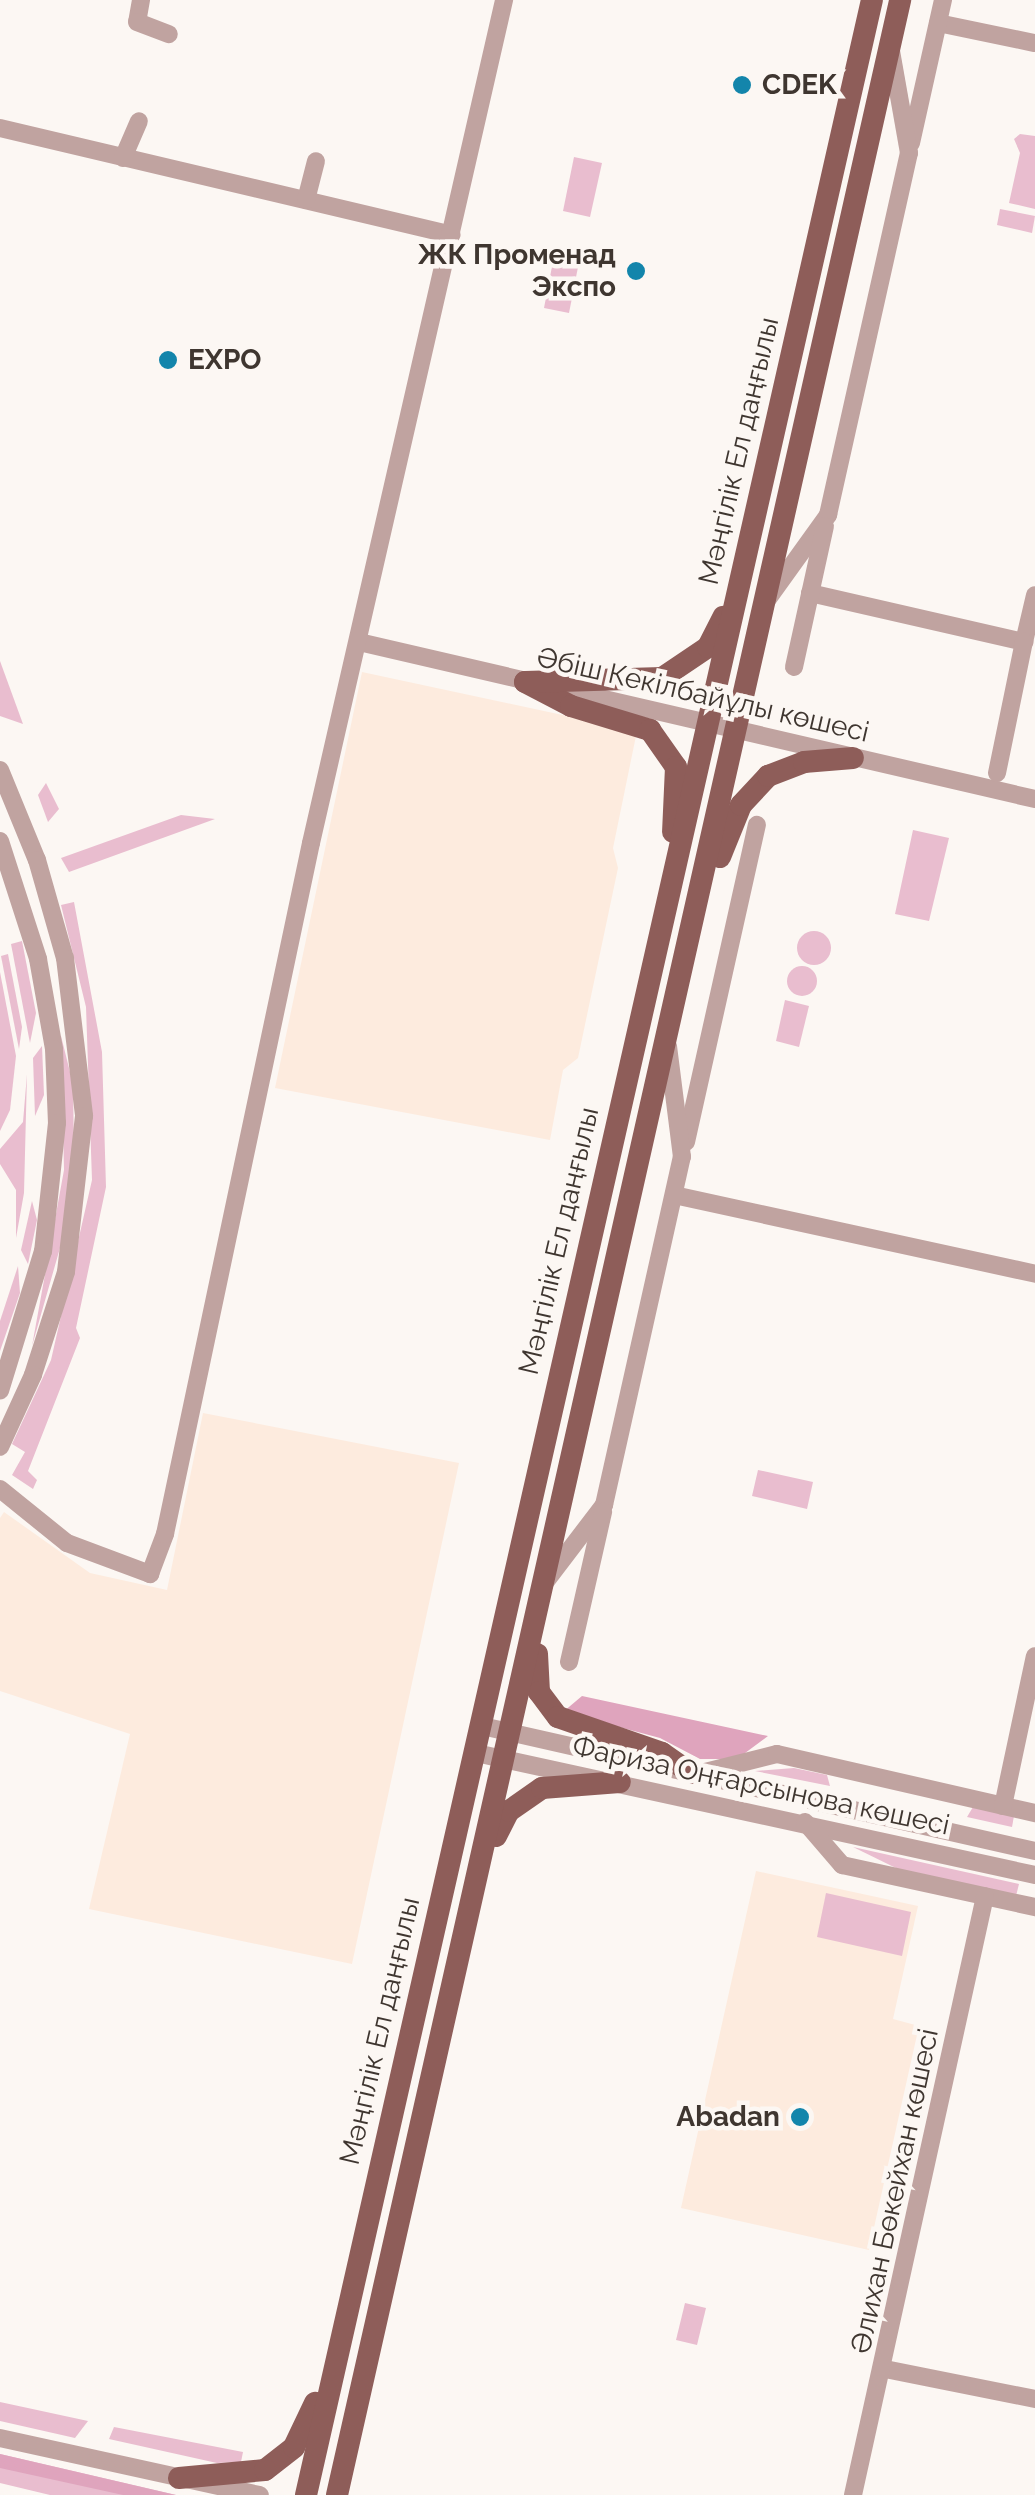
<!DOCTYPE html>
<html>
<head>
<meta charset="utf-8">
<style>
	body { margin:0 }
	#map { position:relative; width:1035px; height:2495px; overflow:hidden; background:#fcf7f3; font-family:Raleway,sans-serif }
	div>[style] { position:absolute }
	.built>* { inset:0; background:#fdebde }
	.green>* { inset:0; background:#e9bdcf }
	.round { border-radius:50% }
	.forest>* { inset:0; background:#dfa4bd }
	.minor>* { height:18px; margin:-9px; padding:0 9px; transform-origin:9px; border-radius:9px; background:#c0a3a0 }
	.major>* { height:22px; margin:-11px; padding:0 11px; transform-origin:11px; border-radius:11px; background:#8e5d59 }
	.dots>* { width:28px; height:28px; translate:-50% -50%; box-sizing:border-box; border:5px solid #fcf7f3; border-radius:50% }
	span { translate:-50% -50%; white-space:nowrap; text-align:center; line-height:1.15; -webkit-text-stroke:9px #fcf7f3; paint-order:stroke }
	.poi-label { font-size:28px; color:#3f3630; font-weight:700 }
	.left { translate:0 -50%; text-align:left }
	.right { translate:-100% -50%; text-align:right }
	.street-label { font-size:28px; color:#3f3630 }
</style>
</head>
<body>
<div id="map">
	<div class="built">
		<div style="clip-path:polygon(362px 672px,637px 731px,613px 848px,618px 868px,578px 1058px,563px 1070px,550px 1140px,275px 1088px)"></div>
		<div style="clip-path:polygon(203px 1413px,459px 1463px,352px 1964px,89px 1909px,130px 1734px,0 1691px,0 1518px,4px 1512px,90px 1573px,167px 1590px)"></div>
		<div style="clip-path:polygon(756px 1871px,918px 1906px,893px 2019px,919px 2026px,869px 2250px,681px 2208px)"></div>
	</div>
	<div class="green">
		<div style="clip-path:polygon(1020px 134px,1035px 136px,1035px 209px,1009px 203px,1020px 153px,1014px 139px)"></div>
		<div style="clip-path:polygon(574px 157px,602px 163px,590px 217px,563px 211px)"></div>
		<div style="clip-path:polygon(1000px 209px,1035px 216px,1032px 233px,997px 225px)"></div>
		<div style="clip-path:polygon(554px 256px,579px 262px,569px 313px,544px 308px)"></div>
		<div style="clip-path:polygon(0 661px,23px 724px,0 716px)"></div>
		<div style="clip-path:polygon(46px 783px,59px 809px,48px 822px,38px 795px)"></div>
		<div style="clip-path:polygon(181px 815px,215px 819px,69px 872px,61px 858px)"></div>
		<div style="clip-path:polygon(913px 830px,949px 838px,929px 921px,895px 914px)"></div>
		<div style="clip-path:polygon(74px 902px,102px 1052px,106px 1187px,76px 1328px,80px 1338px,28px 1471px,37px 1480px,33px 1489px,12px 1475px,25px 1452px,12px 1444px,51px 1360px,92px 1180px,86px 1007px,61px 905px)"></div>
		<div class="round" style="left:797px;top:931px;width:34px;height:34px"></div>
		<div style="clip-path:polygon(22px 941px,36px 1013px,30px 1043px,11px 944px)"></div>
		<div style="clip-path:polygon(8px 954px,22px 1027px,19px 1049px,1px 956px)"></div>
		<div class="round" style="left:787px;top:966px;width:30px;height:30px"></div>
		<div style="clip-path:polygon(0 972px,16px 1056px,10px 1110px,0 1131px)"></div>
		<div style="clip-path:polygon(785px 1000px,809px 1006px,799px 1047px,776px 1041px)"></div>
		<div style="clip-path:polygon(61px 1036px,73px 1084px,74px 1152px,64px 1234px,32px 1346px,64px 1170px)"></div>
		<div style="clip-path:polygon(42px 1046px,44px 1095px,35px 1116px,33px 1058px)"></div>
		<div style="clip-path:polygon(27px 1074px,24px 1193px,16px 1238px,16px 1190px,0 1164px,0 1149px,23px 1122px)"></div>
		<div style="clip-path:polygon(32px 1201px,37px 1220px,28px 1264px,21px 1250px)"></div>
		<div style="clip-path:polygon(18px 1266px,20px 1293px,0 1351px,0 1321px)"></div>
		<div style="clip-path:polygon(758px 1470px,813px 1482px,807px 1509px,752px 1496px)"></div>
		<div style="clip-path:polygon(794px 1768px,827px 1775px,830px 1786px,755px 1771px)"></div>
		<div style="clip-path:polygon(973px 1807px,1014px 1816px,1012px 1827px,967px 1817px)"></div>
		<div style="clip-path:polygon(853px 1847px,1019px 1884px,1016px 1896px,900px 1870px)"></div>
		<div style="clip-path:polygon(826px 1893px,911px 1912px,902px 1956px,817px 1937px)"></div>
		<div style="clip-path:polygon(685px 2303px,706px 2308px,697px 2345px,676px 2340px)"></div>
		<div style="clip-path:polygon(0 2402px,88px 2421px,75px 2438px,0 2421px)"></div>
		<div style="clip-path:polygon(114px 2427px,243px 2452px,241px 2462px,217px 2463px,109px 2439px)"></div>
		<div style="clip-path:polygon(0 2454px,176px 2495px,50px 2495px,0 2483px)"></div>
	</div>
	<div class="forest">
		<div style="clip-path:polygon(582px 1696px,768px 1736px,737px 1759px,700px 1759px,660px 1738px,563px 1712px)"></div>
		<div style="clip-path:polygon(0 2454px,176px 2495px,123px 2495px,0 2468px)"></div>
	</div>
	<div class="minor">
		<div style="left:141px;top:0;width:22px;rotate:100deg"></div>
		<div style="left:137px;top:22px;width:34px;rotate:21deg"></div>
		<div style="left:938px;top:23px;width:99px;rotate:11.7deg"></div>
		<div style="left:0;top:128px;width:464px;rotate:13.3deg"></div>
		<div style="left:911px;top:143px;width:147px;rotate:-77.4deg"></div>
		<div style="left:123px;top:158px;width:40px;rotate:-66.6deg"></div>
		<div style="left:306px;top:200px;width:40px;rotate:-75.6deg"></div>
		<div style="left:810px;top:593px;width:220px;rotate:12.9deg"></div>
		<div style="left:1024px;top:642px;width:48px;rotate:-76.8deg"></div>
		<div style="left:767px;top:600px;width:105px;rotate:-54.3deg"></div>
		<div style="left:828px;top:515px;width:371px;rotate:-77.4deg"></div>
		<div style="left:909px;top:153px;width:104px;rotate:-100deg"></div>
		<div style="left:359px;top:642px;width:694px;rotate:13.08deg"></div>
		<div style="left:794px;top:667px;width:144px;rotate:-77.6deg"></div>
		<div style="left:0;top:770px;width:97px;rotate:67.7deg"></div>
		<div style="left:37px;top:860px;width:102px;rotate:74.1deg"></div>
		<div style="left:65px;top:958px;width:159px;rotate:83.1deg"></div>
		<div style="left:84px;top:1116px;width:157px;rotate:96.6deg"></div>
		<div style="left:66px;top:1272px;width:108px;rotate:107.8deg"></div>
		<div style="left:33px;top:1375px;width:79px;rotate:114.6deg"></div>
		<div style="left:997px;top:773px;width:134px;rotate:-78.4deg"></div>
		<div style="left:0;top:841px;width:124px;rotate:72.1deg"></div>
		<div style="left:38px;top:959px;width:91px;rotate:79.9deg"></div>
		<div style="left:54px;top:1049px;width:74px;rotate:87.7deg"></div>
		<div style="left:57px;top:1123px;width:129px;rotate:96.2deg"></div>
		<div style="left:43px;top:1251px;width:146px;rotate:107.1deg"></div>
		<div style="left:686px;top:1142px;width:325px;rotate:-77.4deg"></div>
		<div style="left:674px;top:1195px;width:370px;rotate:12.3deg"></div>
		<div style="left:0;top:1489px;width:86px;rotate:38.9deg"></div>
		<div style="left:67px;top:1543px;width:89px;rotate:20.5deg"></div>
		<div style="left:150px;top:1574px;width:43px;rotate:-69.4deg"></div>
		<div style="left:165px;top:1534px;width:706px;rotate:-78.07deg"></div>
		<div style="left:311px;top:843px;width:865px;rotate:-77.1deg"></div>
		<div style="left:546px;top:1581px;width:96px;rotate:-52.7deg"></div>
		<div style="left:604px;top:1505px;width:357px;rotate:-77.4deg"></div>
		<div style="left:682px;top:1157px;width:112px;rotate:-97.2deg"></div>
		<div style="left:569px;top:1662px;width:154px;rotate:-77.2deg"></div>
		<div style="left:482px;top:1726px;width:567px;rotate:12.74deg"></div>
		<div style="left:476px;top:1753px;width:572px;rotate:12.31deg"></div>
		<div style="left:705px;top:1772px;width:74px;rotate:-14deg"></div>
		<div style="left:777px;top:1754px;width:265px;rotate:12.9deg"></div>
		<div style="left:1003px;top:1806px;width:153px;rotate:-78deg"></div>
		<div style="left:805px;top:1822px;width:57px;rotate:49.3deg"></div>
		<div style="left:842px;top:1865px;width:198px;rotate:12.3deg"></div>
		<div style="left:885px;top:2369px;width:153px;rotate:11.3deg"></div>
		<div style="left:0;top:2438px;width:266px;rotate:12.4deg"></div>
		<div style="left:853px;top:2495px;width:613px;rotate:-77.57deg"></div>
	</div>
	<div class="major">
		<div style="left:525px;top:682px;width:52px;rotate:27.6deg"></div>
		<div style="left:571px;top:706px;width:83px;rotate:16.9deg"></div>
		<div style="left:650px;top:730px;width:45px;rotate:54.9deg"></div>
		<div style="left:676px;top:767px;width:65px;rotate:92.6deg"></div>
		<div style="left:525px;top:682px;width:137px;rotate:-1.7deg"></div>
		<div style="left:662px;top:678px;width:55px;rotate:-34deg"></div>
		<div style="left:708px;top:647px;width:34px;rotate:-63deg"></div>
		<div style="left:720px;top:857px;width:56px;rotate:-68deg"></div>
		<div style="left:741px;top:805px;width:40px;rotate:-47deg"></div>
		<div style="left:768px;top:776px;width:39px;rotate:-21deg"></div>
		<div style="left:804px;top:762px;width:49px;rotate:-4.7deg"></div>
		<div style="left:537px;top:1654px;width:38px;rotate:87deg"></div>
		<div style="left:539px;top:1692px;width:31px;rotate:53deg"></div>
		<div style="left:558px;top:1717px;width:110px;rotate:19.1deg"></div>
		<div style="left:662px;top:1753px;width:35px;rotate:35deg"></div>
		<div style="left:496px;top:1836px;width:28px;rotate:-63deg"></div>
		<div style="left:509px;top:1811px;width:40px;rotate:-34.9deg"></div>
		<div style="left:542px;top:1788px;width:78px;rotate:-4.4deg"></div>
		<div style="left:179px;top:2478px;width:86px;rotate:-5.3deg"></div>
		<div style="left:265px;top:2470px;width:37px;rotate:-38deg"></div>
		<div style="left:294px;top:2447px;width:49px;rotate:-64.5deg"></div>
		<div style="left:306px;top:2495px;width:2558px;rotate:-77.22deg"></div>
		<div style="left:337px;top:2495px;width:2558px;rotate:-77.28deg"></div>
	</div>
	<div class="dots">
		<div style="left:742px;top:85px;background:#1385ab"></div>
		<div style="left:636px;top:271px;background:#1385ab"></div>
		<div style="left:168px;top:360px;background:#1385ab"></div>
		<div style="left:800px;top:2117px;background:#1385ab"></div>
	</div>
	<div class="poi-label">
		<span class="left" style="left:762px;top:85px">CDEK</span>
		<span class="right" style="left:616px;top:271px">ЖК Променад<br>Экспо</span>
		<span class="left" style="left:188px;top:360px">EXPO</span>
		<span class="right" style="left:780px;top:2117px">Abadan</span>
	</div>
	<div class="street-label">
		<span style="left:739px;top:451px;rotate:-77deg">Мәңгілік Ел даңғылы</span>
		<span style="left:703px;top:695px;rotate:13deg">Әбіш Кекілбайұлы көшесі</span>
		<span style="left:559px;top:1241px;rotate:-77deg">Мәңгілік Ел даңғылы</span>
		<span style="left:761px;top:1786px;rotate:12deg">Фариза Оңғарсынова көшесі</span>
		<span style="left:380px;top:2031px;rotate:-77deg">Мәңгілік Ел даңғылы</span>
		<span style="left:895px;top:2191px;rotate:-78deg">Әлихан Бөкейхан көшесі</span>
	</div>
</div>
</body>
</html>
